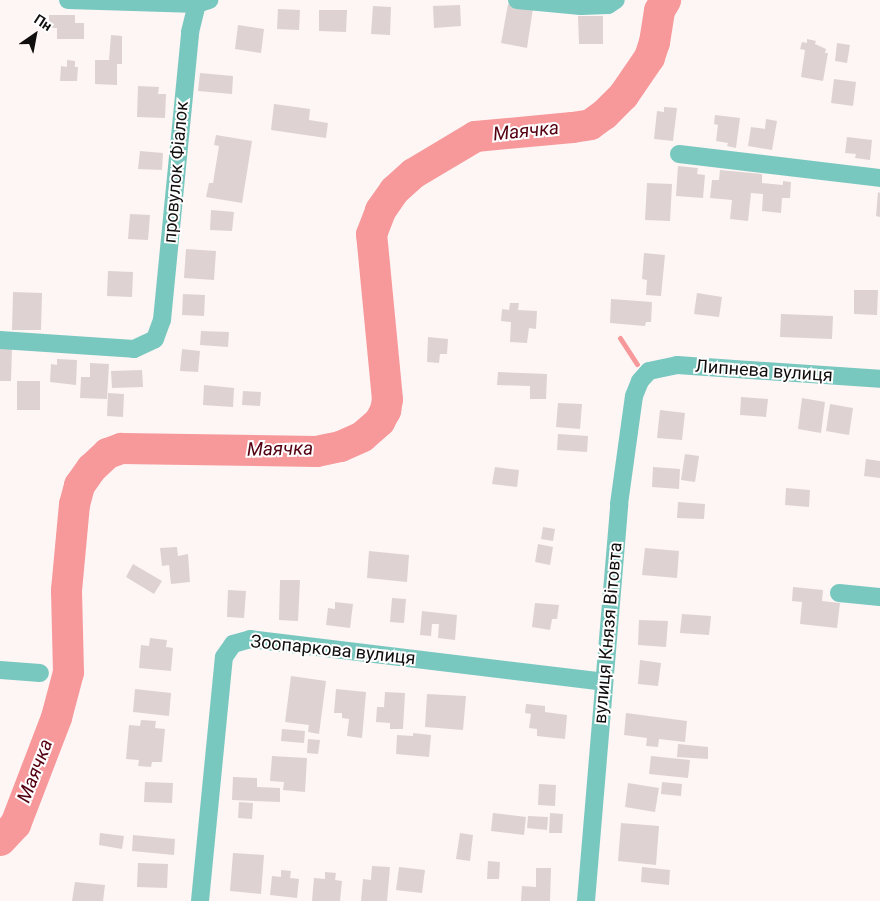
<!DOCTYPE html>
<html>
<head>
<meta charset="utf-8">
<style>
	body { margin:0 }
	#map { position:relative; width:880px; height:901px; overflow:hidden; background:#fef5f5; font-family:Roboto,sans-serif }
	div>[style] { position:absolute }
	.stream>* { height:5px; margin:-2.5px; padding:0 2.5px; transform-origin:2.5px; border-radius:2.5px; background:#f7989a }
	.river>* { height:31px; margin:-15.5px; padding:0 15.5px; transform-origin:15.5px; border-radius:15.5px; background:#f7989a }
	.building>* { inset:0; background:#ded3d2 }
	.minor>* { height:18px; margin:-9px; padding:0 9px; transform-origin:9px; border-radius:9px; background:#79c8bf }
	span { translate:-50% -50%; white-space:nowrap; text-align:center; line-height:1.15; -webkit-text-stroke:4px #fff; paint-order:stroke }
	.street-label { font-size:18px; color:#110e0e }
	.water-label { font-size:19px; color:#501; font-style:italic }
	.north { position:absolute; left:10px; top:10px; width:50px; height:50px; -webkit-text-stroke:4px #fff; paint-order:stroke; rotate:33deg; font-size:14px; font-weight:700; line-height:20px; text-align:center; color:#110e0e }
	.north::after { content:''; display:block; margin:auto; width:18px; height:22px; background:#110e0e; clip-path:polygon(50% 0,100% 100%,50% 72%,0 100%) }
</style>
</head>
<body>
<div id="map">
	<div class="stream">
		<div style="left:620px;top:338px;width:31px;rotate:57deg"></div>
	</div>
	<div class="river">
		<div style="left:0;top:840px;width:22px;rotate:-47deg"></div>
		<div style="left:15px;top:824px;width:115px;rotate:-69deg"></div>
		<div style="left:56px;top:717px;width:47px;rotate:-75.1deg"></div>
		<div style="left:68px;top:672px;width:82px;rotate:-91.4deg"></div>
		<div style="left:66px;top:590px;width:86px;rotate:-84.7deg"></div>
		<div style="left:74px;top:504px;width:20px;rotate:-75deg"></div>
		<div style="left:79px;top:485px;width:21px;rotate:-55deg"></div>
		<div style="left:91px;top:468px;width:22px;rotate:-43deg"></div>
		<div style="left:107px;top:453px;width:15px;rotate:-20deg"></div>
		<div style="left:121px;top:448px;width:195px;rotate:0.9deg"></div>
		<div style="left:316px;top:451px;width:25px;rotate:-12deg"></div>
		<div style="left:340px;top:446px;width:24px;rotate:-24deg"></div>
		<div style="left:362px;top:436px;width:23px;rotate:-41deg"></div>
		<div style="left:379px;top:421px;width:13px;rotate:-61deg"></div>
		<div style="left:385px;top:410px;width:11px;rotate:-80deg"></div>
		<div style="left:387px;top:399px;width:166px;rotate:-95.5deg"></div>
		<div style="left:371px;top:234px;width:26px;rotate:-69deg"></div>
		<div style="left:380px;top:210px;width:24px;rotate:-55deg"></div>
		<div style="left:394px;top:190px;width:25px;rotate:-42deg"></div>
		<div style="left:413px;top:173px;width:72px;rotate:-30.8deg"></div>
		<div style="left:475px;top:136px;width:97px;rotate:-5.3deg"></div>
		<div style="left:572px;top:127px;width:18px;rotate:-9deg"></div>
		<div style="left:590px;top:124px;width:17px;rotate:-36deg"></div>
		<div style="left:604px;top:114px;width:27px;rotate:-45deg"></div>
		<div style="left:623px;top:95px;width:46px;rotate:-55.6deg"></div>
		<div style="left:649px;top:57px;width:16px;rotate:-72deg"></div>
		<div style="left:654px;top:42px;width:32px;rotate:-81deg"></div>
		<div style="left:659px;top:10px;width:12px;rotate:-59deg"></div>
	</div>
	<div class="building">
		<div style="clip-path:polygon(508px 4px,533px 8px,527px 48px,501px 43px)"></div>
		<div style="clip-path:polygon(460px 5px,461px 26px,434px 28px,433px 6px)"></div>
		<div style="clip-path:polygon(373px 6px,391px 7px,390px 35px,371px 34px)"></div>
		<div style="clip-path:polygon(278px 9px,300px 10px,299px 30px,277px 29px)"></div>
		<div style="clip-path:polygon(319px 10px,347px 10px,346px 32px,319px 31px)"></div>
		<div style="clip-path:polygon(49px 15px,75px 15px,75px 23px,84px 23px,84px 39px,57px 39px,57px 28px,49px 28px)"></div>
		<div style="clip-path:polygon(578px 16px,603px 16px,603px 44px,579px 44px)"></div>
		<div style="clip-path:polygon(238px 25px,264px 29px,261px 53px,235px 49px)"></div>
		<div style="clip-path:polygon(111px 35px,122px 36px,122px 64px,117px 64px,117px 85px,95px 84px,95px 60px,109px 60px)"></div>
		<div style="clip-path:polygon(807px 39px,816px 41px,815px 44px,826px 49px,825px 53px,828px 53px,823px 81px,801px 77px,805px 50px,800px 49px,802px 42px,807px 43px)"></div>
		<div style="clip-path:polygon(837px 43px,850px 45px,847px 63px,835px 61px)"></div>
		<div style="clip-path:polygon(67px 60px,75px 61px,75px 67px,78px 67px,77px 81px,60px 81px,61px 66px,67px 67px)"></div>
		<div style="clip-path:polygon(200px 73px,233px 76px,232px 94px,198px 91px)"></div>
		<div style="clip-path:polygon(834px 79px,856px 82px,853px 106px,831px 103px)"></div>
		<div style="clip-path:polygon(138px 86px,159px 87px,158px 94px,166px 94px,165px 118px,137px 117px)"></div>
		<div style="clip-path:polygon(274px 104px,310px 109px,309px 120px,328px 123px,326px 138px,271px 130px)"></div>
		<div style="clip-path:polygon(664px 107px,677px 108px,673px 141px,654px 139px,657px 111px,664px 112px)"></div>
		<div style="clip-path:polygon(715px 115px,740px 118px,736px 148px,727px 146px,728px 143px,716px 141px,718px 125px,714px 124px)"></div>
		<div style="clip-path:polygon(766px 119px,777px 121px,772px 150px,748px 146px,751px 127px,765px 129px)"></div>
		<div style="clip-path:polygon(216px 135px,252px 141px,242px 203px,206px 197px,209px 183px,213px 183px,219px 146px,214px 145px)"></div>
		<div style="clip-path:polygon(847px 137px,872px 140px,870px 160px,855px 158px,856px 154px,845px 153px)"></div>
		<div style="clip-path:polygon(140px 151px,163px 153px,162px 170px,138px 169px)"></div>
		<div style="clip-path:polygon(678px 166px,698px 168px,697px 174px,705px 175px,703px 198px,676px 196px)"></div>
		<div style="clip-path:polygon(720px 170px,762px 174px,762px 183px,783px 185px,783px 181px,791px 182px,790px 198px,782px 198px,781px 213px,762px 211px,763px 194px,751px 193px,748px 221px,730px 219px,732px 200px,710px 198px,712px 180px,719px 180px)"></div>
		<div style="clip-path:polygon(647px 183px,672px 184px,670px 221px,645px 220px)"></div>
		<div style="clip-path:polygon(878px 192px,880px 193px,880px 217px,876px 216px)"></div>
		<div style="clip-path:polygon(211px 210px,234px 212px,232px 231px,210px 230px)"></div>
		<div style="clip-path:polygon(130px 214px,150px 215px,148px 240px,128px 239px)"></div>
		<div style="clip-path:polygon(186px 249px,216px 251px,214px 280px,184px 278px)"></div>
		<div style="clip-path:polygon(644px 253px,665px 255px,661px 296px,646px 295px,647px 280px,642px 279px)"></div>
		<div style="clip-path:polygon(108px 271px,133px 272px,132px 297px,107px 296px)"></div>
		<div style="clip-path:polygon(854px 290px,878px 290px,877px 315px,854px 314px)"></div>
		<div style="clip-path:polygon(13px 292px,42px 293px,41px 330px,12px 330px)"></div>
		<div style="clip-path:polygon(697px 293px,722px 297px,719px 317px,694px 314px)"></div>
		<div style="clip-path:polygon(183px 294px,205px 295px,204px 316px,182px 315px)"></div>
		<div style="clip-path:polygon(611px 299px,652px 302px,651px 322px,646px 322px,645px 326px,610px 323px)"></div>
		<div style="clip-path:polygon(510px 303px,519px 303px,518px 310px,537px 311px,536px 329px,529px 328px,527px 343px,510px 342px,511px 322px,501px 321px,502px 309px,509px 310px)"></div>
		<div style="clip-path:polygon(781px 314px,833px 316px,832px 339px,780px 337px)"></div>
		<div style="clip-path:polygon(201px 331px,229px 332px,228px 347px,200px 345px)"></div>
		<div style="clip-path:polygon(428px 337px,448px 339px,447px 354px,440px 354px,439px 363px,427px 362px)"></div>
		<div style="clip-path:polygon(0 347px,12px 347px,11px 381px,0 381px)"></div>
		<div style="clip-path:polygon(182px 349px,200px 351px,198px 372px,180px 371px)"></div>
		<div style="clip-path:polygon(57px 359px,77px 360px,76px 385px,50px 382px,51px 364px,57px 365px)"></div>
		<div style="clip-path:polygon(90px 363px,109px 364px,107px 399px,80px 398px,81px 377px,90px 377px)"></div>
		<div style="clip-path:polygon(142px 370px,143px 387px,112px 388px,111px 371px)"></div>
		<div style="clip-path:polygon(498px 372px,547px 374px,546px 399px,530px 399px,530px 386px,497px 385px)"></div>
		<div style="clip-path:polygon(17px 381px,40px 381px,40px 410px,17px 410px)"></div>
		<div style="clip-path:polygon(204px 385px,234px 388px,233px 407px,203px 405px)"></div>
		<div style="clip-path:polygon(243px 391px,261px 392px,260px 406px,242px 405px)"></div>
		<div style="clip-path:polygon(108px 393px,124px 394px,123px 417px,107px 416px)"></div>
		<div style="clip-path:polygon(741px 397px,768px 399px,766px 417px,740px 415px)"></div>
		<div style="clip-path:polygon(802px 398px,825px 402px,821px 433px,798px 429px)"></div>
		<div style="clip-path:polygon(558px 403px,582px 404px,580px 429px,556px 427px)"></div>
		<div style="clip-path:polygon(830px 404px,853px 408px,849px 435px,826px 431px)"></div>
		<div style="clip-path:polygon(660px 410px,685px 413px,682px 440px,657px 438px)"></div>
		<div style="clip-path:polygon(558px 434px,588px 436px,587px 452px,557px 450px)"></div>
		<div style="clip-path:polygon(685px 454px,699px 456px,695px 482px,681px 480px)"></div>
		<div style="clip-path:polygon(866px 459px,880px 461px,880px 478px,864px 476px)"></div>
		<div style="clip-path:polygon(495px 467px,519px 470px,517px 487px,492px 484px)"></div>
		<div style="clip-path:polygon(653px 467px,680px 469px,679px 489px,652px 487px)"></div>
		<div style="clip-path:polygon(786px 488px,810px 490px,809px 507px,785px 505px)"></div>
		<div style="clip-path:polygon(678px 502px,705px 504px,704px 519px,677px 518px)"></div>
		<div style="clip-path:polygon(543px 527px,555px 529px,553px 541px,541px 539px)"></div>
		<div style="clip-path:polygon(538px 544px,553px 547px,550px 565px,535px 562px)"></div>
		<div style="clip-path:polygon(177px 547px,178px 556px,188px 554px,190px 582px,171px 584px,169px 565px,162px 566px,160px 548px)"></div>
		<div style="clip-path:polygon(645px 548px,679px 551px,677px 578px,642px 575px)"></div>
		<div style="clip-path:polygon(369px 551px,409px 555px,407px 582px,367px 578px)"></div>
		<div style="clip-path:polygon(133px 564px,162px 581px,154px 594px,126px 577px)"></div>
		<div style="clip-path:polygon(280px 580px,300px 580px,298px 621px,279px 620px)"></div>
		<div style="clip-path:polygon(793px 587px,823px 590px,822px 601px,840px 603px,837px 628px,800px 624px,802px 602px,792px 601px)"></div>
		<div style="clip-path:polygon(228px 590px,246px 591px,244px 618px,227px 617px)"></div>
		<div style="clip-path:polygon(392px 598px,406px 599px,404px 623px,390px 622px)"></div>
		<div style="clip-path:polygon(335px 602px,353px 604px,350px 628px,326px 625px,328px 608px,335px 609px)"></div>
		<div style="clip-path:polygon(535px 603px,559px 605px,557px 619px,552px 619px,550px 630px,532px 627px)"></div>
		<div style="clip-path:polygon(422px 611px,457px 615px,455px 640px,438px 638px,439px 624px,432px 624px,431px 636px,420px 635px)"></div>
		<div style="clip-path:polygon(682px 614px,711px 616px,709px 635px,680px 633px)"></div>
		<div style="clip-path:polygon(639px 620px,668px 621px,666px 647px,638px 645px)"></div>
		<div style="clip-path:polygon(150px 638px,167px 640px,166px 647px,173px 648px,171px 671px,139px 668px,141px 645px,149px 646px)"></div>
		<div style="clip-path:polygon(640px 660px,661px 663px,658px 686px,638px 684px)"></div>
		<div style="clip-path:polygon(291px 676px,326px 681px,319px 734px,308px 732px,309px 725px,285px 722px)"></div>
		<div style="clip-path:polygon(135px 689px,171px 693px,169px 716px,133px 712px)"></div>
		<div style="clip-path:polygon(336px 689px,366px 692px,362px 738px,347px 736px,349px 719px,342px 718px,342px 713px,334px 713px)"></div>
		<div style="clip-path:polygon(385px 692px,405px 693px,403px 729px,390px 729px,390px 723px,376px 722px,377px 707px,384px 707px)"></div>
		<div style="clip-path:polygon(427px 694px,466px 696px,463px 730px,425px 727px)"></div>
		<div style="clip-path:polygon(526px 704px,545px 706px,545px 712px,567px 715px,565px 739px,537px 736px,537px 729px,529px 728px,531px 714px,525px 713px)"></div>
		<div style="clip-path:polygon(626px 713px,687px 721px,685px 742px,659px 739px,658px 747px,646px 746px,647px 738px,624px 735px)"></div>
		<div style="clip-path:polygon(141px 720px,156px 721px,155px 728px,165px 729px,162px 762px,152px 762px,151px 767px,138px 766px,139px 760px,126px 759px,129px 725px,140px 726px)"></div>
		<div style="clip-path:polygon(282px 729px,305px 731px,304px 743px,281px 741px)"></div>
		<div style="clip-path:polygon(413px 733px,431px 735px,429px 757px,396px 754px,397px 735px,413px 736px)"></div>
		<div style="clip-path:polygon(308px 739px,320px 740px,318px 754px,307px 753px)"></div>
		<div style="clip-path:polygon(678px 744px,708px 747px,708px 759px,677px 757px)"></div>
		<div style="clip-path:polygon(272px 756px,307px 758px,305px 792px,283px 790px,284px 782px,270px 781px)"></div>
		<div style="clip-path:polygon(651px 756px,690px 760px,688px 778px,649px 774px)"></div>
		<div style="clip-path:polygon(233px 777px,257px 778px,257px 787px,280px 788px,280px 802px,232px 800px)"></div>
		<div style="clip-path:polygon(145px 782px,173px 783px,172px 803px,144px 802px)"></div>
		<div style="clip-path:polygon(662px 782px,682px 784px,681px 796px,661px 794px)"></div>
		<div style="clip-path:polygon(628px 783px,659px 788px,655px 812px,625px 807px)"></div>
		<div style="clip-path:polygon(539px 784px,556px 785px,555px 806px,538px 805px)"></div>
		<div style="clip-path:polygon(239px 802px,253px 803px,252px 819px,238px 818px)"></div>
		<div style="clip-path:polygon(493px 813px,526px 817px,524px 835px,491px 831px)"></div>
		<div style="clip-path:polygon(550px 813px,563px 814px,562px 833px,549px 833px)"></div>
		<div style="clip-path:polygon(528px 816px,548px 817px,547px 830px,527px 828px)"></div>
		<div style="clip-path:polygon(621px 823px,659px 826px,656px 865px,618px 861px)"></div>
		<div style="clip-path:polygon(100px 833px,124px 836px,122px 849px,99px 845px)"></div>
		<div style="clip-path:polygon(460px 833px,473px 835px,470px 861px,456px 859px)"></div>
		<div style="clip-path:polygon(133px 835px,175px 839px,174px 855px,132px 851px)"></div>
		<div style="clip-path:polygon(233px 853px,264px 855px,261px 894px,230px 891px)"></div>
		<div style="clip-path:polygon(488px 861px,500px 862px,499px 879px,487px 879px)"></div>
		<div style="clip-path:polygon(138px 863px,168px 864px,167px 888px,137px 887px)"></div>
		<div style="clip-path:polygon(372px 866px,390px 867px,387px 901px,361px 901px,363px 879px,371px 880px)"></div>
		<div style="clip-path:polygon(399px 867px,425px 870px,422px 893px,396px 890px)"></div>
		<div style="clip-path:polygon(642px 867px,670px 870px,669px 885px,641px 882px)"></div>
		<div style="clip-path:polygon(536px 868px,551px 868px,550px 901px,521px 901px,522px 886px,536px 887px)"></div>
		<div style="clip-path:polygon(281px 870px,291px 871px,290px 878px,299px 879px,297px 898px,270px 895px,272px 876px,281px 877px)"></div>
		<div style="clip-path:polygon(325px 872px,336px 873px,335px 880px,342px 881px,340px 901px,312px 901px,314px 878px,325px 879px)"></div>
		<div style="clip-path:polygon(75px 882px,105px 885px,103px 901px,72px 901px)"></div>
	</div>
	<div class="minor">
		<div style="left:68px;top:0;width:129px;rotate:1.8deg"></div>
		<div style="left:197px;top:4px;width:13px;rotate:-18deg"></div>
		<div style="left:517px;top:0;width:64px;rotate:5.4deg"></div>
		<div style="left:581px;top:6px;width:27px;rotate:-2deg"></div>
		<div style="left:608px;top:5px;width:9px;rotate:-32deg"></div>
		<div style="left:679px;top:154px;width:202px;rotate:6.8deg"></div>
		<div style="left:0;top:340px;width:134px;rotate:3.8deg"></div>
		<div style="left:134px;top:349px;width:23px;rotate:-25deg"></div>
		<div style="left:155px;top:339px;width:20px;rotate:-70deg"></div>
		<div style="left:162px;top:320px;width:289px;rotate:-84.4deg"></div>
		<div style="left:190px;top:32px;width:29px;rotate:-76deg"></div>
		<div style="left:839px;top:593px;width:41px;rotate:5.6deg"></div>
		<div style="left:0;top:670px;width:40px;rotate:4.3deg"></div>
		<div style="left:200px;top:901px;width:245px;rotate:-84.4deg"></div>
		<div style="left:224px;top:657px;width:16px;rotate:-55deg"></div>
		<div style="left:233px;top:644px;width:18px;rotate:-16deg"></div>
		<div style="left:250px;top:639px;width:356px;rotate:6.9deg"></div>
		<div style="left:586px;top:901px;width:398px;rotate:-85.2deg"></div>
		<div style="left:619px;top:504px;width:109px;rotate:-82.1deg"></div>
		<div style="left:634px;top:396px;width:16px;rotate:-68deg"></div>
		<div style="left:640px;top:381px;width:13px;rotate:-48deg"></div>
		<div style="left:649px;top:371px;width:29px;rotate:-12deg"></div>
		<div style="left:677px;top:365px;width:203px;rotate:3.9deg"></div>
	</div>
	<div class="street-label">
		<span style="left:176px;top:172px;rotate:-85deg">провулок Фіалок</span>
		<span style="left:764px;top:371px;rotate:4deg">Липнева вулиця</span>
		<span style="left:608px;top:633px;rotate:-85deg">вулиця Князя Вітовта</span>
		<span style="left:333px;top:650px;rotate:6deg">Зоопаркова вулиця</span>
	</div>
	<div class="water-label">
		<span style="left:526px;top:131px;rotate:-6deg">Маячка</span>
		<span style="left:280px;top:449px;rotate:-1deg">Маячка</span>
		<span style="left:35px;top:771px;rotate:-69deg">Маячка</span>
	</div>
	<div class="north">Пн</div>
</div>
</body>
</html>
